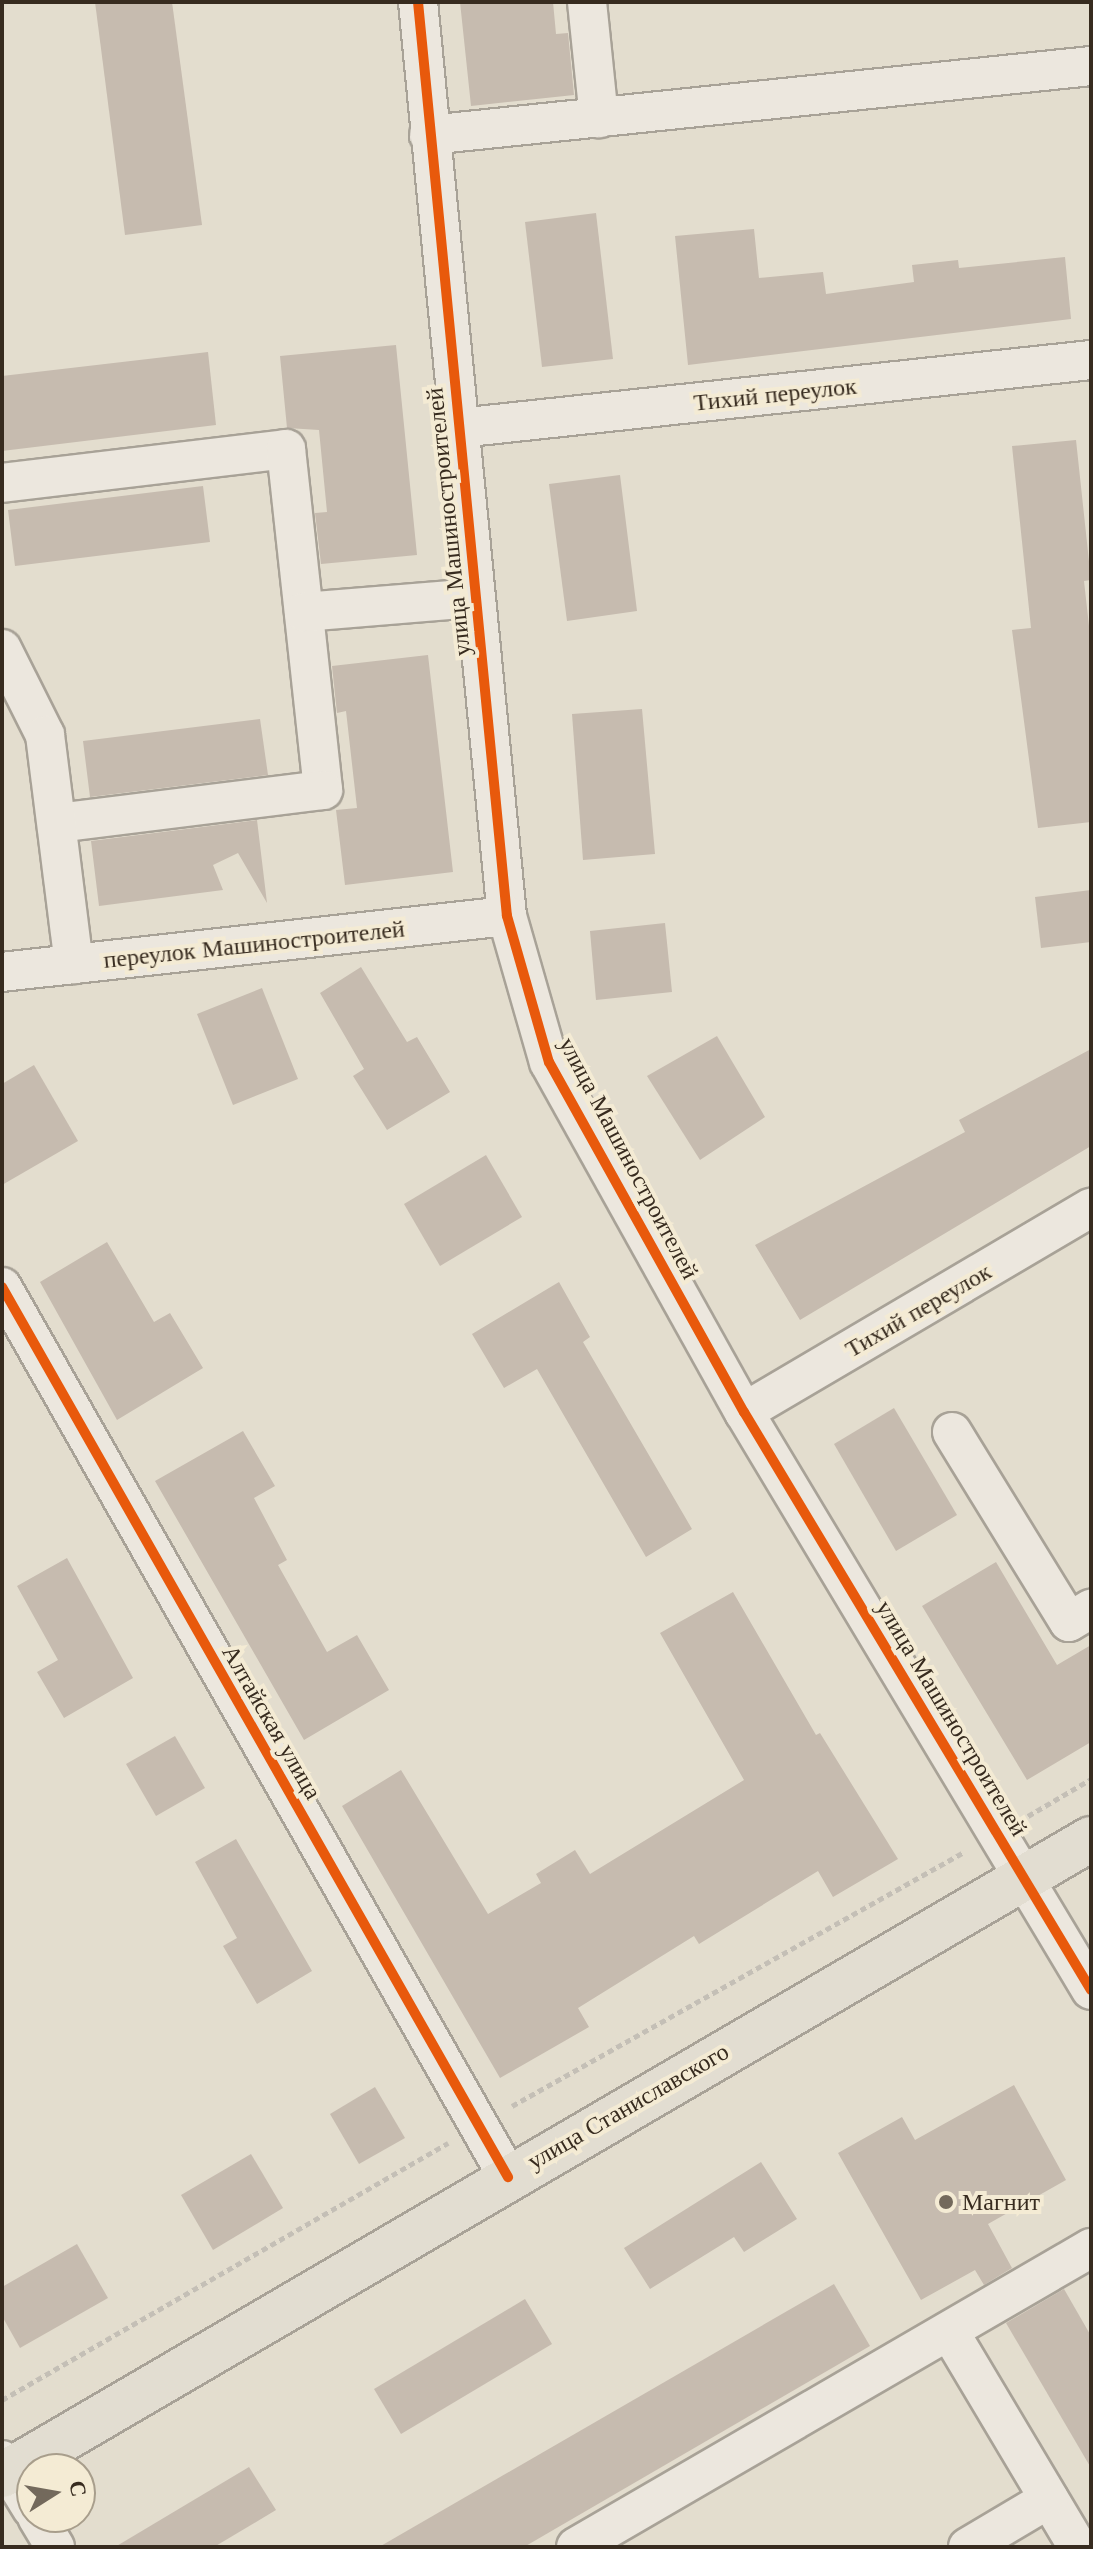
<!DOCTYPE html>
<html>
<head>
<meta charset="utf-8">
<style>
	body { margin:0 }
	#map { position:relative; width:1093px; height:2549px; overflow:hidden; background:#e3ddce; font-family:"Libre Baskerville",serif }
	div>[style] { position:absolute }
	.building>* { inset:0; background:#c6bbaf }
	.path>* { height:5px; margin-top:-2.5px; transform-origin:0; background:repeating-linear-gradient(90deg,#c4bfb6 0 6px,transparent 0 10px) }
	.roads { filter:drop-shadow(2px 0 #a8a297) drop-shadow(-2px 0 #a8a297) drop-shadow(0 2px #a8a297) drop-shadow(0 -2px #a8a297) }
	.minor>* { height:38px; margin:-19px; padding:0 19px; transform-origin:19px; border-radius:19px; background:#ece7de }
	.major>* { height:44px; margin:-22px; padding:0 22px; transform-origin:22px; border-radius:22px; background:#e2ddd1 }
	.cycleway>* { height:10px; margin:-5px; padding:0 5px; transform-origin:5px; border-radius:5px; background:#e8590c }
	.dots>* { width:22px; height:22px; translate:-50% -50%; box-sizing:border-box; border:4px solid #f4ebd4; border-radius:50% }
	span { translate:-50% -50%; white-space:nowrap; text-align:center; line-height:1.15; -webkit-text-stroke:8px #f4ebd4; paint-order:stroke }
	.street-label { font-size:24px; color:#372b1f }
	.poi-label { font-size:24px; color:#372b1f }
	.left { translate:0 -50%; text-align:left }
	.frame { position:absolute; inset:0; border:4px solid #372b1f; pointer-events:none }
	.north { position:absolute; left:16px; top:2453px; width:80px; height:80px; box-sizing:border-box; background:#f4ebd4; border:2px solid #a89e8c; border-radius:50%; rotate:79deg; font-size:22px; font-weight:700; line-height:32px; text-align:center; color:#372b1f }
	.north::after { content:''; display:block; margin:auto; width:28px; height:36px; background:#73695c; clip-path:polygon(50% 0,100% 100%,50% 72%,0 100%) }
</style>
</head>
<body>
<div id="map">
	<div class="building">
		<div style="clip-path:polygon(95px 2px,172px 2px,202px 225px,125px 235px)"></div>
		<div style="clip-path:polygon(460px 2px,553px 2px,556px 34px,568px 33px,574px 95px,471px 106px)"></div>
		<div style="clip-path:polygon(596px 213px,613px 359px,542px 367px,525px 222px)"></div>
		<div style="clip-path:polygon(754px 229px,759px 278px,823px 272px,826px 294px,914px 282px,912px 265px,958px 260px,959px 268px,1065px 257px,1071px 319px,688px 365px,675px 236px)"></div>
		<div style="clip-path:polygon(396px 345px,417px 555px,321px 564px,315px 513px,327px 512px,319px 430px,287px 428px,280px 356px)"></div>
		<div style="clip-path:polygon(208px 352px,216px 425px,2px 451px,2px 376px)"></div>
		<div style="clip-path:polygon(1076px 440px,1091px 580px,1084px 581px,1091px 644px,1091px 822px,1038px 828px,1012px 630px,1031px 628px,1012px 446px)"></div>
		<div style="clip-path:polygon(620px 475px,637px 611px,567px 621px,549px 484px)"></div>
		<div style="clip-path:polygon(203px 486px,210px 542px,15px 566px,8px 510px)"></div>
		<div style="clip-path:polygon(428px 655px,453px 872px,345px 885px,336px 810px,357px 808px,346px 711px,337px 713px,332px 666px)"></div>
		<div style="clip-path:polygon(642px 709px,655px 854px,583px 860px,572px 714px)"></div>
		<div style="clip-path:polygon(260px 719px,268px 775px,90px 797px,83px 741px)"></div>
		<div style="clip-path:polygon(257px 820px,267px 903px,238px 853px,213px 865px,223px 890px,99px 906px,91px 841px)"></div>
		<div style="clip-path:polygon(1091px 890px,1091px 942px,1041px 948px,1035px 897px)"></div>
		<div style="clip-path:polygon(665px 923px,672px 992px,596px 1000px,590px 931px)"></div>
		<div style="clip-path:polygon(361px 967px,407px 1042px,417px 1037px,450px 1092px,387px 1130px,353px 1076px,364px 1069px,320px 993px)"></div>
		<div style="clip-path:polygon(262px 988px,298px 1079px,233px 1105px,197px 1014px)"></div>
		<div style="clip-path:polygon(717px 1036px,765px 1117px,700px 1160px,647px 1076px)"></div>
		<div style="clip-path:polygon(1091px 1049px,1091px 1146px,800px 1320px,755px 1245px,965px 1132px,959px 1120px)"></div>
		<div style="clip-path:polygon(34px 1065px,78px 1141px,2px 1185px,2px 1084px)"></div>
		<div style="clip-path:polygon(486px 1155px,522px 1217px,440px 1266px,404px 1204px)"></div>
		<div style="clip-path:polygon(107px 1242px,154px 1322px,170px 1313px,203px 1368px,117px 1420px,40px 1282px)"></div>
		<div style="clip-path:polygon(559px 1282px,590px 1337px,583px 1342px,692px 1529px,646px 1557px,537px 1369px,504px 1388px,472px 1334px)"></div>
		<div style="clip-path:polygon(894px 1408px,957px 1515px,896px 1551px,834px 1444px)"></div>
		<div style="clip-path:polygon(243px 1431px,275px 1486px,254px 1498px,287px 1560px,278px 1565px,327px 1652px,357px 1635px,389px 1690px,304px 1740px,155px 1481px)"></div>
		<div style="clip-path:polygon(67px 1558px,133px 1678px,64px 1718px,37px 1672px,58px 1660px,17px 1586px)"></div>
		<div style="clip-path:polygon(996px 1562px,1057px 1665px,1091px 1645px,1091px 1742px,1027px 1780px,922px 1606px)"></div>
		<div style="clip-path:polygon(733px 1592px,816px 1735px,820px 1733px,898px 1859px,833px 1897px,818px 1871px,699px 1944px,694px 1936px,578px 2008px,589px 2027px,500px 2078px,342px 1806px,401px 1770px,488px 1914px,541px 1883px,536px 1874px,575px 1850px,590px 1874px,744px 1780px,660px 1633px)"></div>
		<div style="clip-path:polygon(175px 1736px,205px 1788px,156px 1816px,126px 1764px)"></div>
		<div style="clip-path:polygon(236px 1839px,312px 1971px,257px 2004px,223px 1946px,237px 1938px,195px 1862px)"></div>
		<div style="clip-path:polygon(1014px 2085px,1066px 2180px,988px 2224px,1012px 2268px,984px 2285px,975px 2270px,921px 2300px,838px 2153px,902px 2117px,915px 2140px)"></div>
		<div style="clip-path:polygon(375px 2087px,405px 2138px,359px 2164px,330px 2114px)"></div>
		<div style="clip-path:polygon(251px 2154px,283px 2208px,213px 2250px,181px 2195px)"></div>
		<div style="clip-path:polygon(761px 2162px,797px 2219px,744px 2252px,734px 2237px,650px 2289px,624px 2248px)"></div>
		<div style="clip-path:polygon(77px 2244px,108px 2298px,20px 2348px,2px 2316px,2px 2287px)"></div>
		<div style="clip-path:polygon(834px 2284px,870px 2346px,524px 2547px,379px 2547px)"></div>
		<div style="clip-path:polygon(1064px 2289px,1091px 2336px,1091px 2468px,1006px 2323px)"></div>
		<div style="clip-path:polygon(525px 2299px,552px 2344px,401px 2434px,374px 2389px)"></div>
		<div style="clip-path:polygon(249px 2467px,276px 2510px,214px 2547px,115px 2547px)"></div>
	</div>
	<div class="path">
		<div style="left:1028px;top:1816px;width:73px;rotate:-30.4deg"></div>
		<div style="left:512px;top:2106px;width:518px;rotate:-29.33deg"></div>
		<div style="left:2px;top:2400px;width:515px;rotate:-29.95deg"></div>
	</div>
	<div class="roads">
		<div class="minor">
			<div style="left:418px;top:2px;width:918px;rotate:84.44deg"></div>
			<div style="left:507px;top:916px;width:152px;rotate:74deg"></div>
			<div style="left:549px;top:1062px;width:401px;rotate:60.9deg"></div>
			<div style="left:744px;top:1412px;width:674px;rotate:59.02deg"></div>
			<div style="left:587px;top:2px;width:117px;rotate:84.1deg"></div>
			<div style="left:429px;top:135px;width:666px;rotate:-5.95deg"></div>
			<div style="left:459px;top:428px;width:636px;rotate:-6.14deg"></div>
			<div style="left:2px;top:483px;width:286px;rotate:-6.8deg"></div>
			<div style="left:286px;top:449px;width:343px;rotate:83.8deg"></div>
			<div style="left:323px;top:790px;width:268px;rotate:172.9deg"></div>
			<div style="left:304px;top:612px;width:172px;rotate:-4.7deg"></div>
			<div style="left:2px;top:649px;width:96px;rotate:63.4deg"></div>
			<div style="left:45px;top:735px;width:231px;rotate:82.8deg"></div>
			<div style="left:2px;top:972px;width:508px;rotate:-6.33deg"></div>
			<div style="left:2px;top:1287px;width:1024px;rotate:60.38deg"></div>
			<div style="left:744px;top:1412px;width:403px;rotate:-30.5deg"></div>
			<div style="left:952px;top:1432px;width:223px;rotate:58.4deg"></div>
			<div style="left:1069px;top:1622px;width:26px;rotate:-31deg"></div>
			<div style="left:949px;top:2331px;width:252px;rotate:59.2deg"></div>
			<div style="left:2px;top:2460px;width:57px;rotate:58.5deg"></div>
			<div style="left:37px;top:2517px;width:35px;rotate:59deg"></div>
			<div style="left:576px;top:2547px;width:596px;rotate:-30.14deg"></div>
			<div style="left:968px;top:2547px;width:94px;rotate:-30.7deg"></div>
		</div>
		<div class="major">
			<div style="left:2px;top:2475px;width:1261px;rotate:-30.29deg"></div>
		</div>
	</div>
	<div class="cycleway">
		<div style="left:418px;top:2px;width:918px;rotate:84.44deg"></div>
		<div style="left:507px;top:916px;width:152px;rotate:74deg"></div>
		<div style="left:549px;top:1062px;width:401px;rotate:60.9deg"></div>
		<div style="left:744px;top:1412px;width:674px;rotate:59.02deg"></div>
		<div style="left:2px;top:1287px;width:1024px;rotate:60.38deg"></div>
	</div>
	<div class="dots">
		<div style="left:946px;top:2202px;background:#73695c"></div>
	</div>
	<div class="street-label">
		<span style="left:775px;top:394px;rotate:-6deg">Тихий переулок</span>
		<span style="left:448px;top:522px;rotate:-96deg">улица Машиностроителей</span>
		<span style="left:254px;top:944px;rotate:-6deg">переулок Машиностроителей</span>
		<span style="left:629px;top:1158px;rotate:62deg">улица Машиностроителей</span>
		<span style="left:918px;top:1310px;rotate:-30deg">Тихий переулок</span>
		<span style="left:952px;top:1718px;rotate:59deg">улица Машиностроителей</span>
		<span style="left:272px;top:1722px;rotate:60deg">Алтайская улица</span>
		<span style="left:628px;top:2106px;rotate:-30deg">улица Станиславского</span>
	</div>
	<div class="poi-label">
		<span class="left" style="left:962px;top:2202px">Магнит</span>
	</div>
	<div class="frame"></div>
	<div class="north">С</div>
</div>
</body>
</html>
